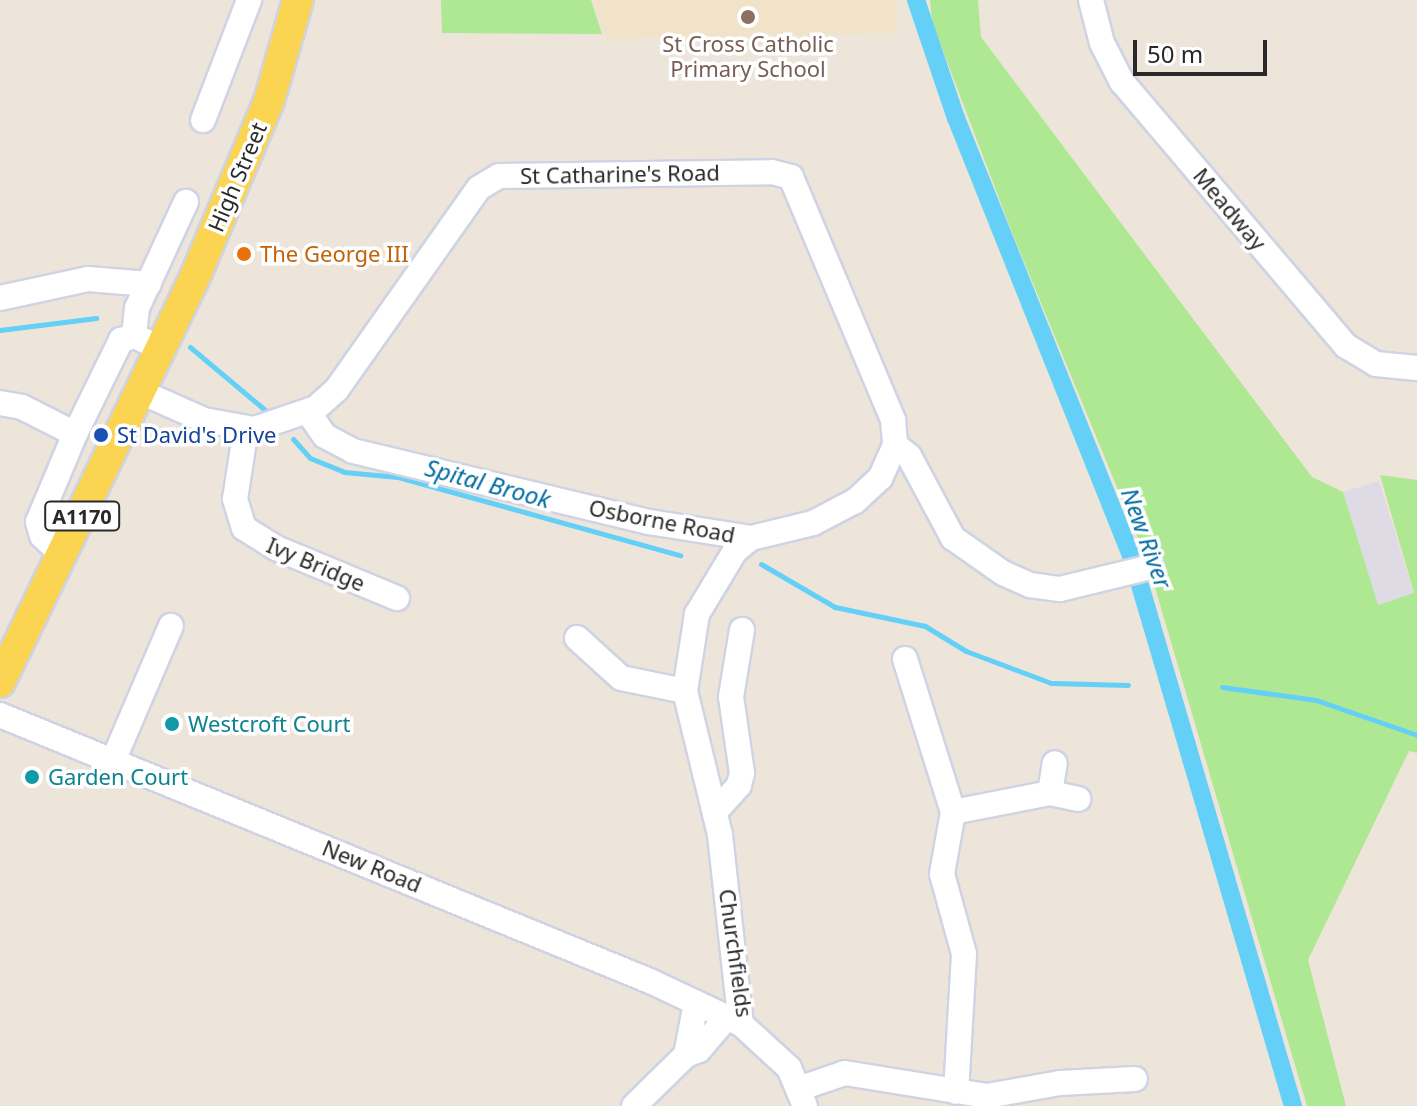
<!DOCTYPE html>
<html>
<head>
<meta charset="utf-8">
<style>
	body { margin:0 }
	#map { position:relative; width:1417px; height:1106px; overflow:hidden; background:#ede5da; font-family:"Noto Sans",sans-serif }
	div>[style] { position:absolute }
	.industrial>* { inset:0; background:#dedbe4 }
	.education>* { inset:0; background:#f0e3c8 }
	.green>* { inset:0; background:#afe892 }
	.stream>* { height:5px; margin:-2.5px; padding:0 2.5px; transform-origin:2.5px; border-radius:2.5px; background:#64d0f7 }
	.canal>* { height:18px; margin:-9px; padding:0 9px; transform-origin:9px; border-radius:9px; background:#64d0f7 }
	.roads { filter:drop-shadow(2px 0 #cfd3e4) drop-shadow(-2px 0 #cfd3e4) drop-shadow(0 2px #cfd3e4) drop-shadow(0 -2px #cfd3e4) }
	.minor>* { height:24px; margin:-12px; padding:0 12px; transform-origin:12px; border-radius:12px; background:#fff }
	.major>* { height:30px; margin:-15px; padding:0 15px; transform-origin:15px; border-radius:15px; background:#fbd451 }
	.dots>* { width:22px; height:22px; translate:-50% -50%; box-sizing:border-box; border:4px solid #fff; border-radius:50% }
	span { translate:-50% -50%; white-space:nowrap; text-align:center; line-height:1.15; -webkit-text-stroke:7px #fff; paint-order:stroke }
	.shield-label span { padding:2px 6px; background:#fff; border:2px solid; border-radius:6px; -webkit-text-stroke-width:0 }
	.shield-label { font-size:20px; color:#292929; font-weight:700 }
	.education-label { font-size:22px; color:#785e54 }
	.street-label { font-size:22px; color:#292929 }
	.food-label { font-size:22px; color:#c56008 }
	.left { translate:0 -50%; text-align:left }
	.transit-label { font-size:22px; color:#164399 }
	.culture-label { font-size:22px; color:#0d838f }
	.water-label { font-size:24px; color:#036ca3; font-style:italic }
	.scale { position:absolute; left:1133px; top:40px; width:134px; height:36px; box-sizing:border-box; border:4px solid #292929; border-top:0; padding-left:10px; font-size:24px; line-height:28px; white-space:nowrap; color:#292929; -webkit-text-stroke:6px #fff; paint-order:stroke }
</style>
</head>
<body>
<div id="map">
	<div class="industrial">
		<div style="clip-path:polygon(1379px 481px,1414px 594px,1377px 605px,1343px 492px)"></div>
	</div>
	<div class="education">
		<div style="clip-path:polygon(592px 0,896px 0,897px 33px,607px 39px)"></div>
	</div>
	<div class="green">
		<div style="clip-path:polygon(441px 0,591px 0,602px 34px,442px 33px)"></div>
		<div style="clip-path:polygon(930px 0,978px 0,981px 37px,1312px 477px,1343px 492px,1378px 605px,1414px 593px,1380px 475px,1417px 480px,1417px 753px,1409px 751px,1308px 960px,1346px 1106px,1307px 1106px,1147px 560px,1013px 235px,932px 22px)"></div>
	</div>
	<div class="stream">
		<div style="left:0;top:330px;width:97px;rotate:-7.1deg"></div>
		<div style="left:190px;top:347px;width:98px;rotate:40deg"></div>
		<div style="left:293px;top:439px;width:25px;rotate:48deg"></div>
		<div style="left:310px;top:458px;width:37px;rotate:22deg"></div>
		<div style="left:344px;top:472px;width:54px;rotate:5.3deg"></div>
		<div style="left:398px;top:477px;width:293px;rotate:15.5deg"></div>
		<div style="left:761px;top:564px;width:86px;rotate:30.2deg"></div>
		<div style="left:835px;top:607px;width:92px;rotate:11.9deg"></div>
		<div style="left:925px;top:626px;width:48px;rotate:31.4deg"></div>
		<div style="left:966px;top:651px;width:91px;rotate:20.6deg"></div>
		<div style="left:1051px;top:683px;width:77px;rotate:1.5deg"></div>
		<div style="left:1222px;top:687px;width:95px;rotate:7.9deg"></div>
		<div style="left:1316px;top:700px;width:107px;rotate:19.1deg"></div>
	</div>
	<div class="canal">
		<div style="left:916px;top:0;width:125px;rotate:71.3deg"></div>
		<div style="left:956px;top:118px;width:474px;rotate:68.2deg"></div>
		<div style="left:1132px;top:558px;width:571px;rotate:73.63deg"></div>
	</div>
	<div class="roads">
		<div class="minor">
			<div style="left:1091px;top:0;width:44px;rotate:75.7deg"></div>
			<div style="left:1102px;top:43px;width:44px;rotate:62.9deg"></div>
			<div style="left:1122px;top:82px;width:346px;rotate:49.7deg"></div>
			<div style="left:1346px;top:346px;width:35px;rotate:31deg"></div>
			<div style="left:1376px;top:364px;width:41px;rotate:5.6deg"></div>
			<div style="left:203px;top:120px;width:129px;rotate:-69deg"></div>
			<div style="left:0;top:298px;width:90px;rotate:-12.2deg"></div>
			<div style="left:88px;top:279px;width:61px;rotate:4.7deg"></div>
			<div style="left:134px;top:336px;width:28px;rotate:-84deg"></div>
			<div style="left:137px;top:308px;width:117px;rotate:-65.2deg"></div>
			<div style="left:141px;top:392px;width:69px;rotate:24deg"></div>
			<div style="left:204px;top:420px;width:51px;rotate:10.2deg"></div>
			<div style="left:254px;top:429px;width:65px;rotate:-18.7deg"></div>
			<div style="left:316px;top:408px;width:28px;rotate:-42deg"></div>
			<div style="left:337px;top:389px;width:246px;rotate:-54.8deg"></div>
			<div style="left:479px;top:188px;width:23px;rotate:-31deg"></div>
			<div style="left:499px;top:176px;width:273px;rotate:-0.8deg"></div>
			<div style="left:772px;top:172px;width:20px;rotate:15deg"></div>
			<div style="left:791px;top:177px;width:264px;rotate:67.2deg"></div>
			<div style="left:893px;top:420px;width:25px;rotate:85deg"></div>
			<div style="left:895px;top:445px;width:36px;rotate:114deg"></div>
			<div style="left:880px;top:478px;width:34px;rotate:137deg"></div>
			<div style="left:855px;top:501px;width:47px;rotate:152.4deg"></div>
			<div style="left:813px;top:523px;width:64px;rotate:166.4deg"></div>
			<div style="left:751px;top:538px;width:21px;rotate:141deg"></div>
			<div style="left:735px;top:551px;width:74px;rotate:121.1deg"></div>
			<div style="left:697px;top:614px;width:78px;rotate:98.9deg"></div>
			<div style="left:685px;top:691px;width:148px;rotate:76.3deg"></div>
			<div style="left:720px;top:835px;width:190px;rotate:83.7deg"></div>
			<div style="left:741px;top:1024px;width:65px;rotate:42.5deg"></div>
			<div style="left:789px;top:1068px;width:41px;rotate:67.2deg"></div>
			<div style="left:0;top:403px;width:22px;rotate:10deg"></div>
			<div style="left:22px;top:407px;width:59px;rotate:27deg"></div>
			<div style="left:308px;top:412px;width:29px;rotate:55deg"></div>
			<div style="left:325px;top:436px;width:32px;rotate:28deg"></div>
			<div style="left:353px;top:451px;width:304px;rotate:13.5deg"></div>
			<div style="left:649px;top:522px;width:103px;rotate:8.9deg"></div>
			<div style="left:246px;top:428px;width:72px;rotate:98.8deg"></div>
			<div style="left:235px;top:499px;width:30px;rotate:73deg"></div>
			<div style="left:244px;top:528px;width:38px;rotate:32deg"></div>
			<div style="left:276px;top:548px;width:131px;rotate:22.5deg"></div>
			<div style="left:895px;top:445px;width:18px;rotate:38deg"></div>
			<div style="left:909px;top:456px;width:93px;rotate:61.8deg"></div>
			<div style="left:953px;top:538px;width:61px;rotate:35deg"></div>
			<div style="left:1003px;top:573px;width:30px;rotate:24deg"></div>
			<div style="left:1030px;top:585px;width:30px;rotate:8deg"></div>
			<div style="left:1060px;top:589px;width:94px;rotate:-13.6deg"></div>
			<div style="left:63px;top:556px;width:29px;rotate:-136deg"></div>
			<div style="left:42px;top:536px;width:15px;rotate:-106deg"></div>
			<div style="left:38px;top:522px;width:95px;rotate:-67.2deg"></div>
			<div style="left:75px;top:434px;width:105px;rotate:-63.9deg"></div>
			<div style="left:121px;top:340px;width:14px;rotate:-17deg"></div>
			<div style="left:134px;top:336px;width:30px;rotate:24deg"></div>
			<div style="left:577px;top:638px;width:59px;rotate:42.3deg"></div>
			<div style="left:621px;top:678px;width:65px;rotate:11.5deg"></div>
			<div style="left:905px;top:659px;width:160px;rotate:72.6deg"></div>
			<div style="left:953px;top:812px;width:63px;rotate:100.1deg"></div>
			<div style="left:942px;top:874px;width:83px;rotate:74.6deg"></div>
			<div style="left:964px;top:954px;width:138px;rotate:93.3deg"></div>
			<div style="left:0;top:715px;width:702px;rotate:22.26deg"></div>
			<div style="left:650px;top:981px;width:101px;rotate:25.3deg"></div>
			<div style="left:113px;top:761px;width:147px;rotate:-66.8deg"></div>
			<div style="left:1050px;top:793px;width:30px;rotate:-81deg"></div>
			<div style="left:715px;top:812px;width:36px;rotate:-48deg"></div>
			<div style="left:739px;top:785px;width:12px;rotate:-76deg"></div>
			<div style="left:742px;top:773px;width:77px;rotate:-98.2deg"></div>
			<div style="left:731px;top:697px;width:68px;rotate:-80.7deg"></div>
			<div style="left:953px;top:812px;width:99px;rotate:-11.1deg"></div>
			<div style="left:1050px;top:793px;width:29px;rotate:12deg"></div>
			<div style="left:686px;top:1055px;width:53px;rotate:-79.1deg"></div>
			<div style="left:801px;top:1088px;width:46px;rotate:-18.8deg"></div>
			<div style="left:845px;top:1073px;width:144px;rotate:9.2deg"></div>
			<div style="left:987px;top:1096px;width:74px;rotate:-10.1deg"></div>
			<div style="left:1060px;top:1083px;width:75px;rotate:-3.1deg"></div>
			<div style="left:634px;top:1106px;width:73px;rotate:-44.4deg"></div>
			<div style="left:686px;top:1055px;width:14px;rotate:-21deg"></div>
			<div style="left:699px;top:1050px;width:43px;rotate:-49.7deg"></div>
		</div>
		<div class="major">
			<div style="left:0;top:682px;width:455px;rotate:-64.3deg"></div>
			<div style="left:197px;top:272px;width:186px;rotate:-67.2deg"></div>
			<div style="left:269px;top:101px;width:105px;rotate:-74deg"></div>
		</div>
	</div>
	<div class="dots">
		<div style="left:748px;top:17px;background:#8d6e63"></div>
		<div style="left:244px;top:254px;background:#e8710a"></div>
		<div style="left:101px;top:435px;background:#1a4fb4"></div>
		<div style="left:172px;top:724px;background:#0f9aa8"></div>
		<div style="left:32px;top:777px;background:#0f9aa8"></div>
	</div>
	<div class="shield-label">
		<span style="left:82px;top:516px">A1170</span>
	</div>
	<div class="education-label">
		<span style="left:748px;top:56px">St Cross Catholic<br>Primary School</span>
	</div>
	<div class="street-label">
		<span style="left:620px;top:174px;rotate:-1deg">St Catharine's Road</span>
		<span style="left:237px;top:177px;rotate:-67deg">High Street</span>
		<span style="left:1230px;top:209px;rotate:50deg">Meadway</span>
		<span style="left:662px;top:521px;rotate:11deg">Osborne Road</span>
		<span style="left:316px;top:564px;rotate:23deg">Ivy Bridge</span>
		<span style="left:372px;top:866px;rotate:22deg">New Road</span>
		<span style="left:736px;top:953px;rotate:82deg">Churchfields</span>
	</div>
	<div class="food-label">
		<span class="left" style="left:260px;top:254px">The George III</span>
	</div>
	<div class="transit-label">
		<span class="left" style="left:117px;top:435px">St David's Drive</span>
	</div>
	<div class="culture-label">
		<span class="left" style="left:188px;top:724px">Westcroft Court</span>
		<span class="left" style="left:48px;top:777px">Garden Court</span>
	</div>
	<div class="water-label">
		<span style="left:488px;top:483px;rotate:15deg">Spital Brook</span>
		<span style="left:1147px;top:538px;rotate:70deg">New River</span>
	</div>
	<div class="scale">50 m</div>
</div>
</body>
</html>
